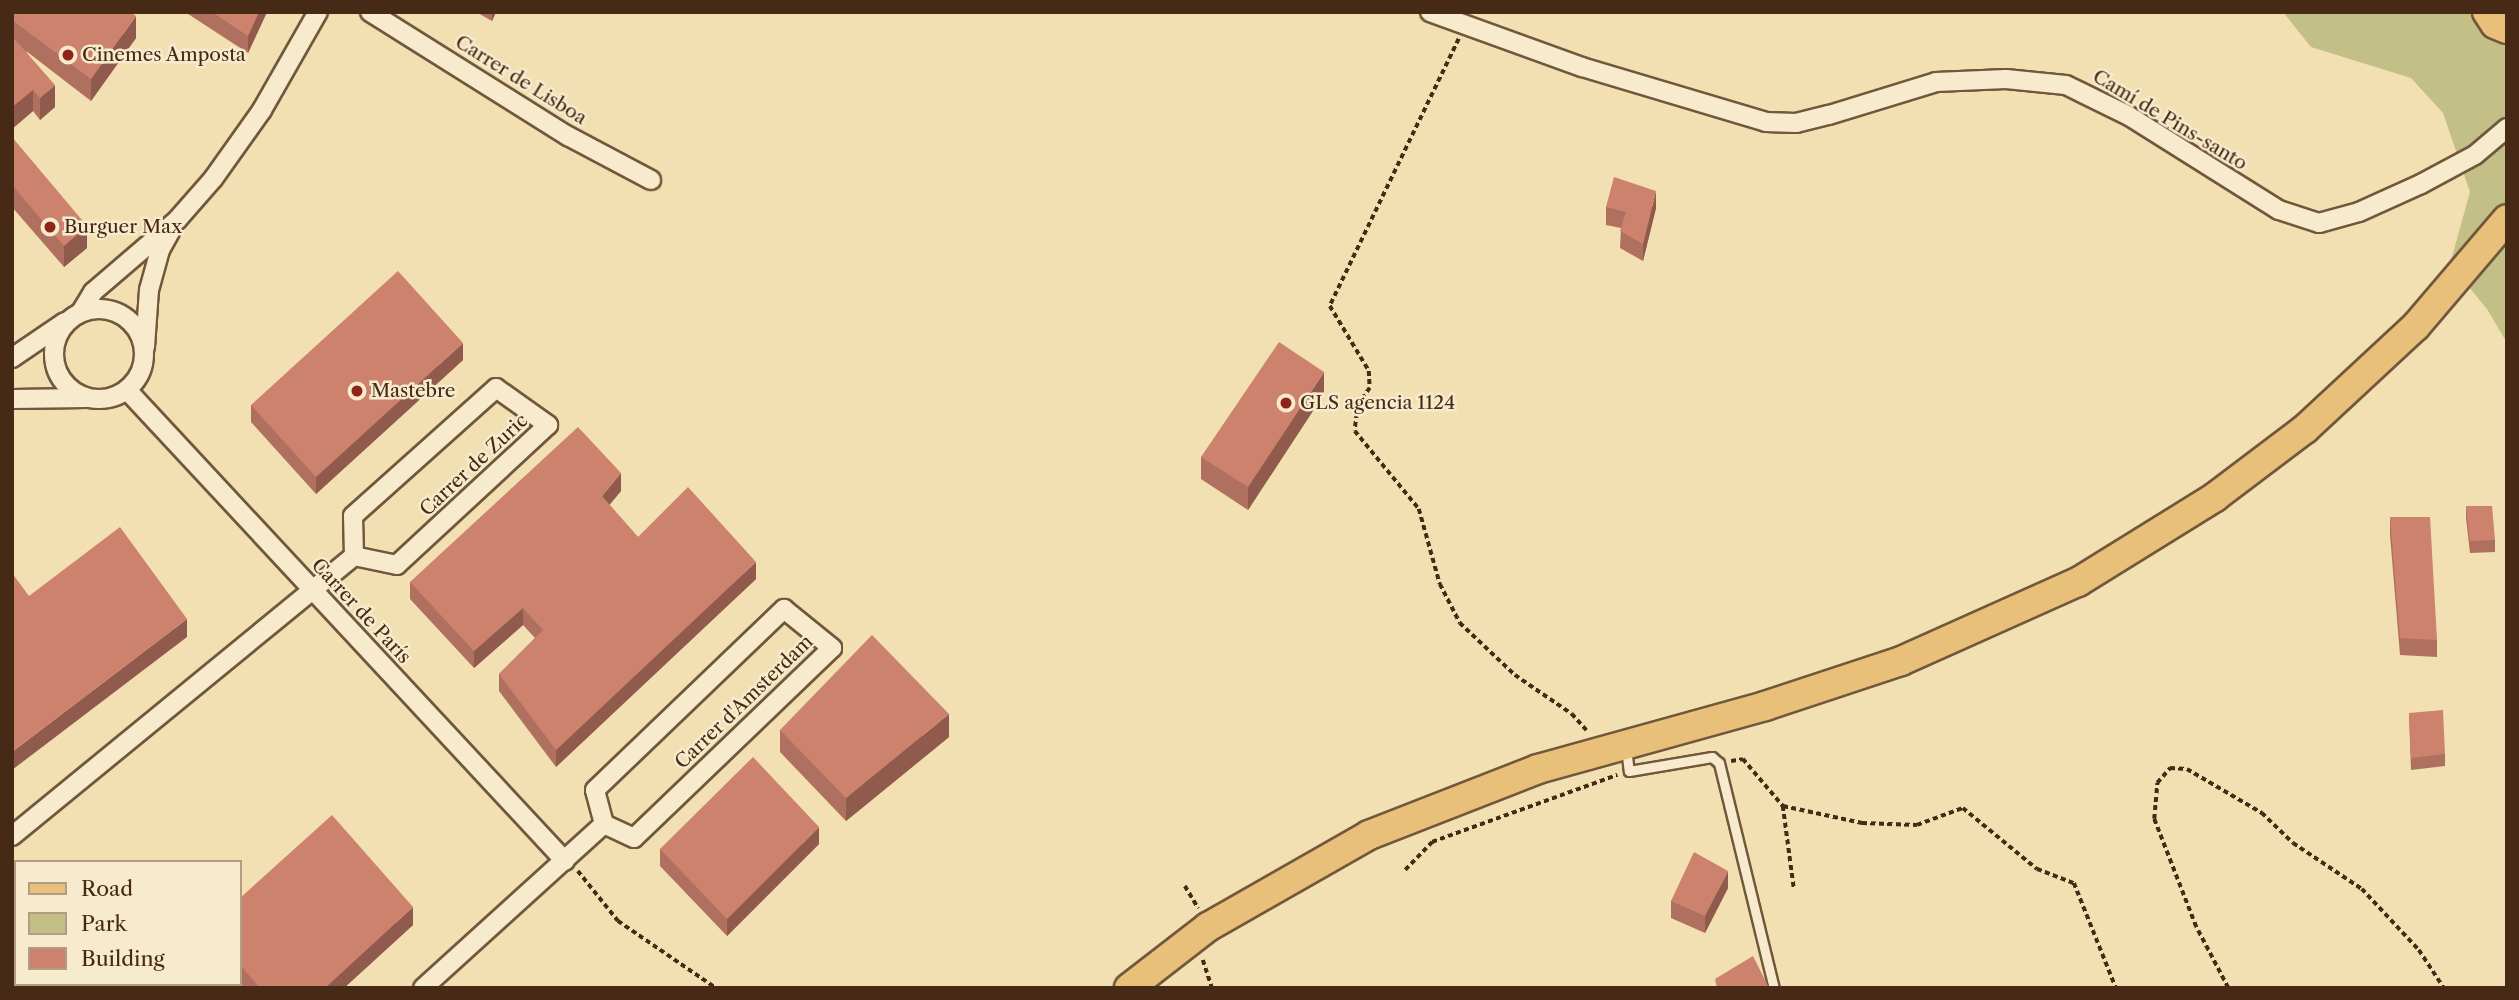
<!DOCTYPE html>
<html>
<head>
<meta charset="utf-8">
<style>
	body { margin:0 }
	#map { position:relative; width:2519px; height:1000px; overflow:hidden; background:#f2dfb2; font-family:"Libre Caslon Text",serif }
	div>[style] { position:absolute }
	.green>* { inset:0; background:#c2c087 }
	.path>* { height:3.5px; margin-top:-1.75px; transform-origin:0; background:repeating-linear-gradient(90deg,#462a15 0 5px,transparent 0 8.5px) }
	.roads { filter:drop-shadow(2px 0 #71573c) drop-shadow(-2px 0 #71573c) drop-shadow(0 2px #71573c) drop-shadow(0 -2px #71573c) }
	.lane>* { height:9px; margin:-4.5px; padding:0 4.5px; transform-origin:4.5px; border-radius:4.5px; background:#f7eacd }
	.street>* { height:18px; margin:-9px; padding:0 9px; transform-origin:9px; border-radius:9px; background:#f7eacd }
	.street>.ring { margin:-9px; padding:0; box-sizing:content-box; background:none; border:18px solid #f7eacd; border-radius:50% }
	.primary>* { height:28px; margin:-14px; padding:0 14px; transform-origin:14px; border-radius:14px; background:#e9c079 }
	.wall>* { inset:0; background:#b0705f }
	.shaded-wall>* { inset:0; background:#905b4d }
	.building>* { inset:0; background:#cd826e }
	.dots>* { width:19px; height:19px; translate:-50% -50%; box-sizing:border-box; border:4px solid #f7eacd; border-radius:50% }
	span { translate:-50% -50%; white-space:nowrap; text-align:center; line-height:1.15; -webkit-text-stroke:5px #f7eacd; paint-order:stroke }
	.poi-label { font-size:19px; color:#462a15 }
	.left { translate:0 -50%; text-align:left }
	.street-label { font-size:19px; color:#462a15 }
	.frame { position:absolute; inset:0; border:14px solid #462a15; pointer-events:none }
	.legend { position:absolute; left:14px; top:860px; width:228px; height:126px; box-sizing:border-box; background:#f7eacd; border:2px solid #b09d83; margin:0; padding:9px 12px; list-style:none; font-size:21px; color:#462a15 }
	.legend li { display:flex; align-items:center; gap:14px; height:35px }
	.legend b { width:35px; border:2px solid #b09d83 }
</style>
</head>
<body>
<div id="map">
	<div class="green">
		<div style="clip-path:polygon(2283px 12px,2507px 12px,2507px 343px,2487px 309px,2450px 264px,2470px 192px,2443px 113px,2411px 78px,2311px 47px)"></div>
	</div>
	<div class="path">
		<div style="left:1459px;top:39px;width:297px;rotate:115.8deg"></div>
		<div style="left:1330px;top:306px;width:76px;rotate:59deg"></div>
		<div style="left:1369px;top:371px;width:17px;rotate:87deg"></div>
		<div style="left:1370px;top:388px;width:21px;rotate:125deg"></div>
		<div style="left:1358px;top:405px;width:26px;rotate:97deg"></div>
		<div style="left:1355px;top:431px;width:101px;rotate:50.6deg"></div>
		<div style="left:1419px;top:509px;width:78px;rotate:74.4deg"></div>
		<div style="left:1440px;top:584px;width:44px;rotate:62.9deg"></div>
		<div style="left:1460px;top:623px;width:76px;rotate:43.4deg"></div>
		<div style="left:1515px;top:675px;width:69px;rotate:34.4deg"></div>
		<div style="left:1572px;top:714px;width:24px;rotate:48deg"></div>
		<div style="left:1731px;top:761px;width:12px;rotate:-9deg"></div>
		<div style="left:1743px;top:759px;width:62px;rotate:49.6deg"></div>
		<div style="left:1783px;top:806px;width:83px;rotate:82.4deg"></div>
		<div style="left:1783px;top:806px;width:81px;rotate:12.1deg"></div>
		<div style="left:1862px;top:823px;width:55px;rotate:2.1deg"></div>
		<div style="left:1917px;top:825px;width:49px;rotate:-20.3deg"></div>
		<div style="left:1963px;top:808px;width:96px;rotate:39.5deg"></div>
		<div style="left:2037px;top:869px;width:40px;rotate:21deg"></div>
		<div style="left:2074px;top:883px;width:113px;rotate:68.2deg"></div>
		<div style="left:1405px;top:870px;width:39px;rotate:-46deg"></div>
		<div style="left:1432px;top:842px;width:197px;rotate:-19.9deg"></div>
		<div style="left:578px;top:871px;width:64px;rotate:51.3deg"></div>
		<div style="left:618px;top:921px;width:119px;rotate:34.4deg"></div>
		<div style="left:1185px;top:886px;width:26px;rotate:59deg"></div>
		<div style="left:1203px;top:960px;width:29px;rotate:72deg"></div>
		<div style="left:2228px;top:988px;width:69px;rotate:-117.7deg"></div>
		<div style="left:2196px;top:927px;width:116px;rotate:-111.3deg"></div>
		<div style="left:2154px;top:819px;width:36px;rotate:-85deg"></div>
		<div style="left:2157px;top:783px;width:20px;rotate:-49deg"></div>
		<div style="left:2170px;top:768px;width:17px;rotate:3deg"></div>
		<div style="left:2187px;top:769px;width:87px;rotate:30.4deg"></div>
		<div style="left:2262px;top:813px;width:43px;rotate:44.1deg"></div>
		<div style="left:2293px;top:843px;width:83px;rotate:33.7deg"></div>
		<div style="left:2362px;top:889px;width:83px;rotate:46.9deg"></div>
		<div style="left:2419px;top:950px;width:45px;rotate:56.7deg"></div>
	</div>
	<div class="roads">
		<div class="lane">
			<div style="left:1626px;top:748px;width:23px;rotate:83deg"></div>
			<div style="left:1629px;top:771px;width:84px;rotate:-9.6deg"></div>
			<div style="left:1712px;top:757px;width:9px;rotate:41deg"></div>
			<div style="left:1719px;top:763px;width:232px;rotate:76.3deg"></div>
		</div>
		<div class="street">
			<div style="left:370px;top:12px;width:234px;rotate:32.1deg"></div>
			<div style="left:568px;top:136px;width:94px;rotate:27.9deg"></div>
			<div style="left:1430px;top:12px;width:162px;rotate:19.9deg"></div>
			<div style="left:1582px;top:67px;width:192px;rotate:16.6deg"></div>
			<div style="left:1766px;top:122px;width:30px;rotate:2deg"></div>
			<div style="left:1796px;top:123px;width:34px;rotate:-14deg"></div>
			<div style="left:1829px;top:115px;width:112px;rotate:-17.1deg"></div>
			<div style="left:1936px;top:82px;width:70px;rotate:-2.5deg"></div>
			<div style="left:2006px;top:79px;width:60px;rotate:5.7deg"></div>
			<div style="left:2066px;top:85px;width:70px;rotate:26.2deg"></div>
			<div style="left:2129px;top:116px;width:177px;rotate:32.1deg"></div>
			<div style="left:2279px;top:210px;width:42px;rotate:18deg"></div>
			<div style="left:2319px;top:223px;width:41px;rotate:-15.4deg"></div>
			<div style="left:2359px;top:212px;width:68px;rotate:-24.3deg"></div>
			<div style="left:2421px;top:184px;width:61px;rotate:-28.2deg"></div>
			<div style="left:2475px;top:155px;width:42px;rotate:-40.2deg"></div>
			<div class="ring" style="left:54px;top:309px;width:72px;height:72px"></div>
			<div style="left:81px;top:312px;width:23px;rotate:-59deg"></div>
			<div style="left:93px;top:292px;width:111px;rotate:-40.6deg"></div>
			<div style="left:177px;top:220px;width:55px;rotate:-48.7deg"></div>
			<div style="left:213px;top:179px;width:85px;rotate:-54.6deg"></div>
			<div style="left:262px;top:110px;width:113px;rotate:-60.3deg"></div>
			<div style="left:145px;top:347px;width:57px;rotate:-86deg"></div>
			<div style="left:149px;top:290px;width:41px;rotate:-74.6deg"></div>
			<div style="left:160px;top:250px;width:21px;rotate:-61deg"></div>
			<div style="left:12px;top:358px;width:64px;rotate:-34.2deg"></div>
			<div style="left:496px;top:388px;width:64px;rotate:35.4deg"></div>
			<div style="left:548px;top:425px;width:206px;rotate:137.2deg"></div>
			<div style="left:397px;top:565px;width:44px;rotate:-168.2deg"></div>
			<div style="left:354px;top:556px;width:40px;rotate:-91.4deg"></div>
			<div style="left:353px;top:516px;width:192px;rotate:-41.8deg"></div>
			<div style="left:127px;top:390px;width:643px;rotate:47.08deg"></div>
			<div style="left:12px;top:399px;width:75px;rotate:-0.8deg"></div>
			<div style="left:784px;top:609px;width:62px;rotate:39.1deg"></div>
			<div style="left:832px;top:648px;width:274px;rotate:136.2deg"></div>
			<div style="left:634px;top:838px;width:33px;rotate:-155deg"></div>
			<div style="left:604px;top:824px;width:35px;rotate:-105deg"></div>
			<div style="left:595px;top:790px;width:262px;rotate:-43.8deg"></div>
			<div style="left:12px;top:836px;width:442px;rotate:-39.3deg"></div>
			<div style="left:423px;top:988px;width:244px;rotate:-42.2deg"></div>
		</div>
		<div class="primary">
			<div style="left:2487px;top:12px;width:14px;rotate:56deg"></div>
			<div style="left:2495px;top:24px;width:13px;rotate:23deg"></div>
			<div style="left:1129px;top:988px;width:100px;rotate:-37.7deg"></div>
			<div style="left:1208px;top:927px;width:185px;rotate:-29.7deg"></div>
			<div style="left:1369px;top:835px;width:181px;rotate:-21.3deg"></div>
			<div style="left:1538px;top:769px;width:236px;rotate:-15.5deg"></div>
			<div style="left:1765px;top:706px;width:143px;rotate:-18.3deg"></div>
			<div style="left:1901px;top:661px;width:194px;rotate:-24.1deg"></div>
			<div style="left:2078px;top:582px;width:161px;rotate:-31.8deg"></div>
			<div style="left:2215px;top:497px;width:113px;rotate:-37.1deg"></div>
			<div style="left:2305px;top:429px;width:151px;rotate:-42.9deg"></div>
			<div style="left:2416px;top:326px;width:140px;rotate:-49.6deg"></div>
		</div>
	</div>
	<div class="wall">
		<div style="clip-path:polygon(12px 12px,136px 38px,91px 101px,26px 51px,55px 107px,40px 120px,33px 111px,12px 129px)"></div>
		<div style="clip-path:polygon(185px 12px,267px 12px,248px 53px)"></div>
		<div style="clip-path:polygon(476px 12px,496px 12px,492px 21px)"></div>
		<div style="clip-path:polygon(12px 137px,87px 248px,64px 267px,12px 207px)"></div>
		<div style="clip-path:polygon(1606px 207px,1656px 208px,1643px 261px,1620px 248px,1621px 228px,1606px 225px)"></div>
		<div style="clip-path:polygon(463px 360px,316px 494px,251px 422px,251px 405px)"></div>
		<div style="clip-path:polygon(1324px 394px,1248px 510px,1201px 479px,1201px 457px)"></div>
		<div style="clip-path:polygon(621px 491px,609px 505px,638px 537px,756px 579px,556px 767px,499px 691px,499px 674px,535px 638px,523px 625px,474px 668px,410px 599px,410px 582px)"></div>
		<div style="clip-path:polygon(2466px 506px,2495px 540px,2495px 552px,2470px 553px,2466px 518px)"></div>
		<div style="clip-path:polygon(2390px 517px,2437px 640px,2437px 657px,2400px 655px,2390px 535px)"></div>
		<div style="clip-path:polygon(2409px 713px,2445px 754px,2445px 766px,2411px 770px)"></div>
		<div style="clip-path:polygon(780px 730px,949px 737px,846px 821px,780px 752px)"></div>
		<div style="clip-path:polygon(819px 844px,727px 936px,660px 866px,660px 849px)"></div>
		<div style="clip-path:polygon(1728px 888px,1705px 933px,1671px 918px,1671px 901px)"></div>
		<div style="clip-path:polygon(240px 898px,413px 925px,344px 988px,244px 988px,240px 983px)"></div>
	</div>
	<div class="shaded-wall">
		<div style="clip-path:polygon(259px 12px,267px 12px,248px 53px,248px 36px)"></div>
		<div style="clip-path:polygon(492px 12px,496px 12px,492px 21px)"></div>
		<div style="clip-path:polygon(136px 16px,136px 38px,91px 101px,91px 79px)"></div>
		<div style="clip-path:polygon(55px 85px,55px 107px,40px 120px,40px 98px)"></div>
		<div style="clip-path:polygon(33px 90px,33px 111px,12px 129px,12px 107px)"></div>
		<div style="clip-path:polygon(1656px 191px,1656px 208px,1643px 261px,1643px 244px)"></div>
		<div style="clip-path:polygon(87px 226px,87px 248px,64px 267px,64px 246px)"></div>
		<div style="clip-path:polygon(463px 343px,463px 360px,316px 494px,316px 477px)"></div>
		<div style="clip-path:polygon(1324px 372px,1324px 394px,1248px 510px,1248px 487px)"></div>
		<div style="clip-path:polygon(621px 473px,621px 491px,602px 514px,602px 496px)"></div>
		<div style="clip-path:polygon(756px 562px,756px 579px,556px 767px,556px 750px)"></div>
		<div style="clip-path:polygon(523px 608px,523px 625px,474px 668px,474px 651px)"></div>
		<div style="clip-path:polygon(187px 619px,187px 637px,12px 770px,12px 752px)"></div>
		<div style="clip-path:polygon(949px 714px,949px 737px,846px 821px,846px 798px)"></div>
		<div style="clip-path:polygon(819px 827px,819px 844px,727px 936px,727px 919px)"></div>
		<div style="clip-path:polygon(1728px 871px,1728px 888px,1705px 933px,1705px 916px)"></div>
		<div style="clip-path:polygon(413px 907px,413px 925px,344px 988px,325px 988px)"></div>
		<div style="clip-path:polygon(71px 984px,84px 984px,84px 988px,67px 988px)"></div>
	</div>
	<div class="building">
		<div style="clip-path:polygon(12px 12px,130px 12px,136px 16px,91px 79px,12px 20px)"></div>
		<div style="clip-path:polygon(212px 12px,259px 12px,248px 36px)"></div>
		<div style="clip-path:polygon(12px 36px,55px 85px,40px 98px,33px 90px,12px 107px)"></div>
		<div style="clip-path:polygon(12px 137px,87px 226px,64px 246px,12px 185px)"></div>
		<div style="clip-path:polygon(1614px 177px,1656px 191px,1643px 244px,1620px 231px,1626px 212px,1606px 207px)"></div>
		<div style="clip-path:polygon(398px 271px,463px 343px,316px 477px,251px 405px)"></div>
		<div style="clip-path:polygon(1279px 342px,1324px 372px,1248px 487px,1201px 457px)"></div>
		<div style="clip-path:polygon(578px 427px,621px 473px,602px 496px,638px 537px,688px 487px,756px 562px,556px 750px,499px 674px,543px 630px,523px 608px,474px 651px,410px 582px)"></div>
		<div style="clip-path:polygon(2466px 506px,2492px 506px,2495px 540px,2470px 541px)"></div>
		<div style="clip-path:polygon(2390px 517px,2430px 517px,2437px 640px,2400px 638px)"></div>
		<div style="clip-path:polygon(120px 527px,187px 619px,12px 752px,12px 573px,29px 596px)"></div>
		<div style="clip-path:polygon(872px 635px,949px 714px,846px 798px,780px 730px)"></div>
		<div style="clip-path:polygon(2443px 710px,2445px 754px,2411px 758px,2409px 713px)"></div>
		<div style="clip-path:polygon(753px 757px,819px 827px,727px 919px,660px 849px)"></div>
		<div style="clip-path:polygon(332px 815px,413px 907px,325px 988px,260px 988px,240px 965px,240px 898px)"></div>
		<div style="clip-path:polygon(1694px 852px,1728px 871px,1705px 916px,1671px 901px)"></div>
		<div style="clip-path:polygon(14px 890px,16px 891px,16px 984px,71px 984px,67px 988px,12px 988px,12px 892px)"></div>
		<div style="clip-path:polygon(1753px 956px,1769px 988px,1717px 988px,1715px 979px)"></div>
	</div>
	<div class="dots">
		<div style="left:68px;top:55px;background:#8f2418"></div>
		<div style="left:50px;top:227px;background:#8f2418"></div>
		<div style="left:357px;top:391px;background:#8f2418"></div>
		<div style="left:1286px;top:403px;background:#8f2418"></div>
	</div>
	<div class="poi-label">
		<span class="left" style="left:82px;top:55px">Cinemes Amposta</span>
		<span class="left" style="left:64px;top:227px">Burguer Max</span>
		<span class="left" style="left:371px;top:391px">Mastebre</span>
		<span class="left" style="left:1300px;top:403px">GLS agencia 1124</span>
	</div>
	<div class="street-label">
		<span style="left:521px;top:80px;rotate:32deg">Carrer de Lisboa</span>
		<span style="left:2170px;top:120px;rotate:31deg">Camí de Pins-santo</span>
		<span style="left:474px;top:465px;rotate:-43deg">Carrer de Zuric</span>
		<span style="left:361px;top:611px;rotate:47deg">Carrer de París</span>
		<span style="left:744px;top:702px;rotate:-44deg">Carrer d'Amsterdam</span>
	</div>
	<div class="frame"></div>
	<ul class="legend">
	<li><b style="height:9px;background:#e9c079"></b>Road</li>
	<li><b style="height:19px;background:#c2c087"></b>Park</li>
	<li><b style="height:19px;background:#cd826e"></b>Building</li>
	</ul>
</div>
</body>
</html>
